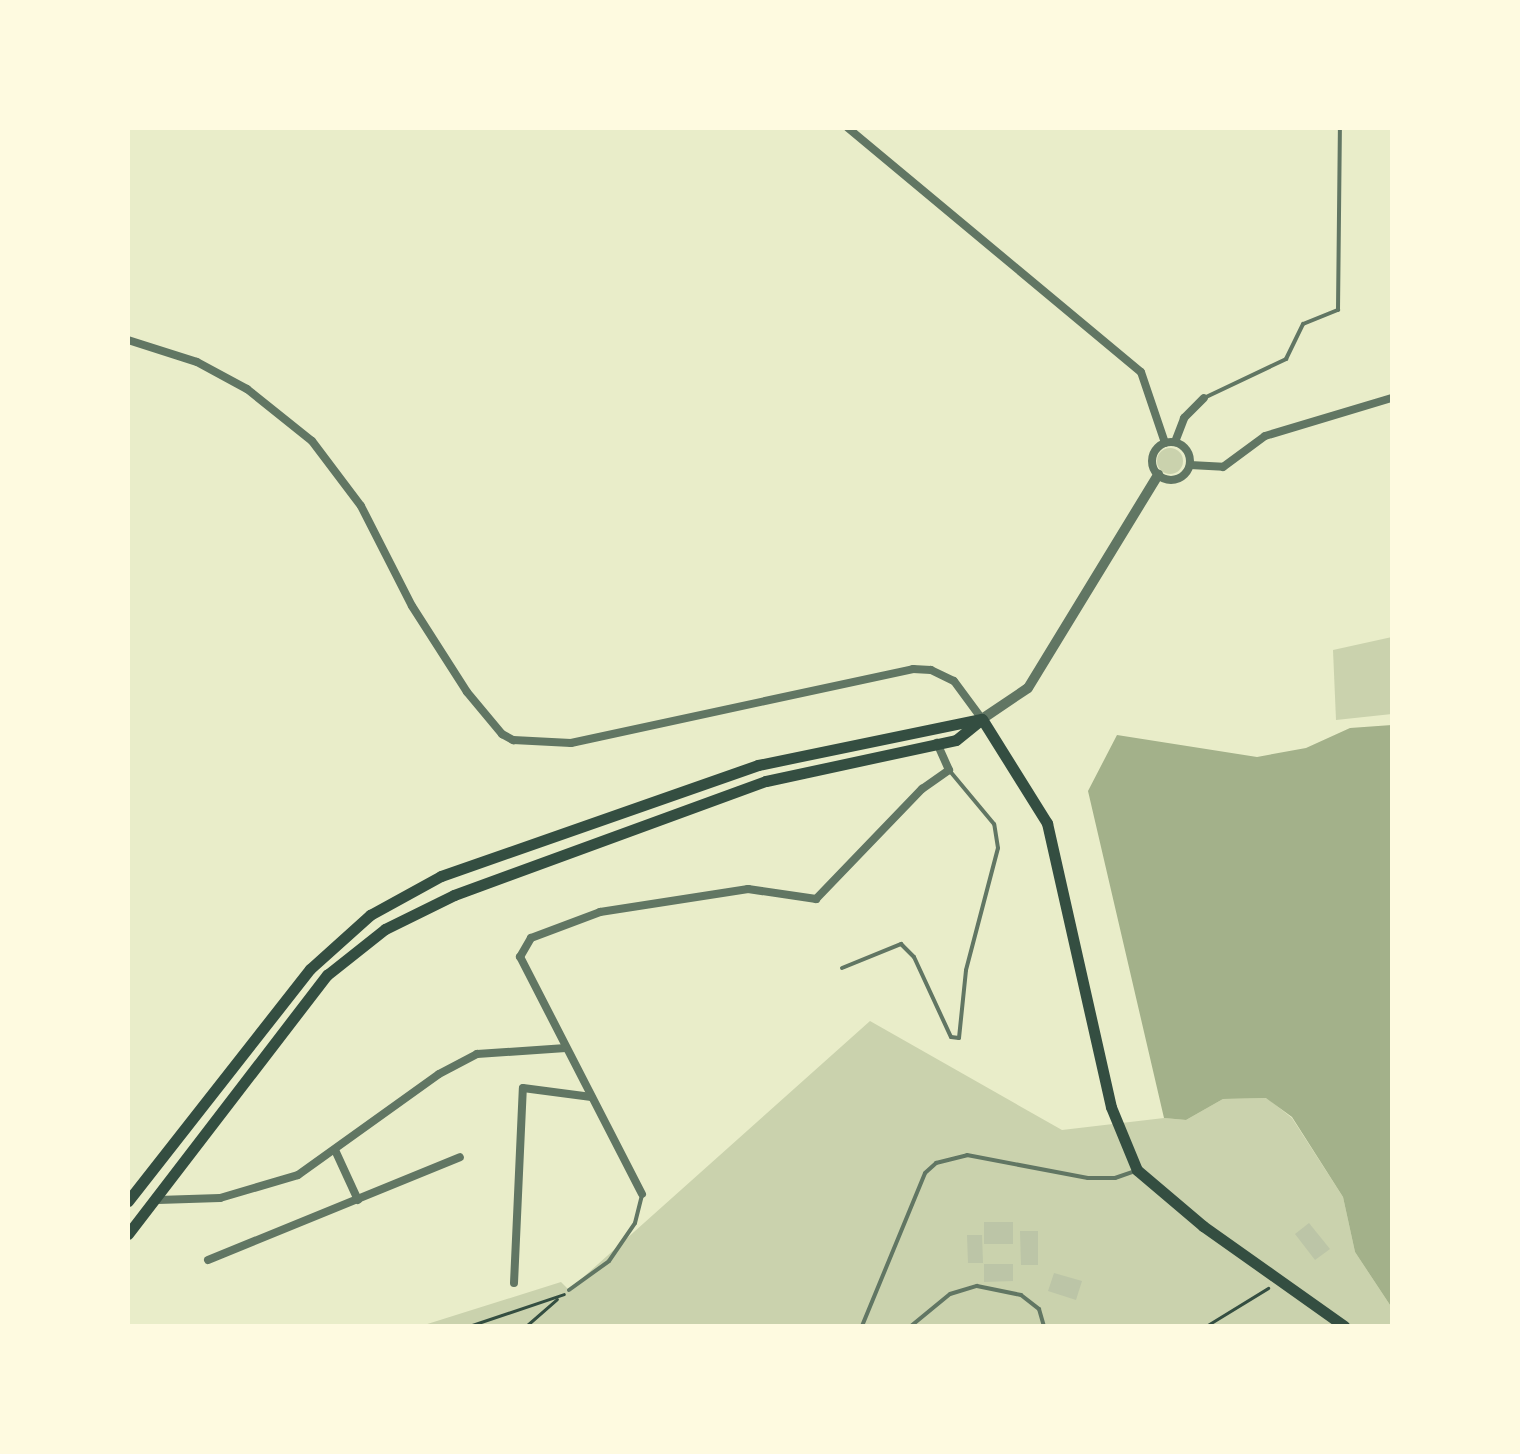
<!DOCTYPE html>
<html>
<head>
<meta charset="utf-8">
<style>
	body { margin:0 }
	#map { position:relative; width:1520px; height:1454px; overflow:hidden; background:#e9edc9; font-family:"Exo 2",sans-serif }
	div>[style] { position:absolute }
	.green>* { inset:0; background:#cad2ad }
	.round { border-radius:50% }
	.water>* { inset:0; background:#a3b18a }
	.building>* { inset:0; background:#bcc5a7 }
	.path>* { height:3px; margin:-1.5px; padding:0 1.5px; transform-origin:1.5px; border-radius:1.5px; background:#344e41 }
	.service>* { height:4px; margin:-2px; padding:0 2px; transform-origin:2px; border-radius:2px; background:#617663 }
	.minor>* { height:8px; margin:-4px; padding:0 4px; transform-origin:4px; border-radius:4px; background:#617663 }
	.minor>.ring { margin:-4px; padding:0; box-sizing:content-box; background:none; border:8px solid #617663; border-radius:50% }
	.tertiary>* { height:10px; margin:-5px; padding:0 5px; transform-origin:5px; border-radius:5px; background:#617663 }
	.secondary>* { height:11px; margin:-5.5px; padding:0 5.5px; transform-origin:5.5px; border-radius:5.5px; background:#344e41 }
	span { translate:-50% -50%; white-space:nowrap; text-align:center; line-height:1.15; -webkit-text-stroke:8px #fefae0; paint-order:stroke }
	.frame { position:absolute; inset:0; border:130px solid #fefae0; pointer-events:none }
</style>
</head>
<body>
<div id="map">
	<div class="green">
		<div class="round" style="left:1157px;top:448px;width:26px;height:26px"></div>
		<div style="clip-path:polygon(1392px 637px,1392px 714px,1336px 720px,1333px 650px)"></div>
		<div style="clip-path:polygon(870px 1021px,1062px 1130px,1164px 1118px,1186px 1120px,1223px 1099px,1267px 1098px,1292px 1118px,1343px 1197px,1355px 1252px,1392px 1308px,1392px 1326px,421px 1326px,561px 1282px,569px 1290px)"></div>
	</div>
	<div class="water">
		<div style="clip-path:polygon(1392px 725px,1392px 1308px,1355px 1252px,1343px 1197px,1292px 1117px,1266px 1098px,1223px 1099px,1186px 1120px,1164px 1118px,1088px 791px,1117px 735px,1257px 757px,1306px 748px,1350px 728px)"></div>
	</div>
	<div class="building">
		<div style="clip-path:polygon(984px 1222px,1013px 1222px,1013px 1244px,984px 1244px)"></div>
		<div style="clip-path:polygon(1309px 1223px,1330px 1249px,1315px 1260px,1295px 1234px)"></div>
		<div style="clip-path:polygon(1020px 1231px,1038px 1231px,1038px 1265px,1021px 1265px)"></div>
		<div style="clip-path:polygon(967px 1235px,982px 1235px,983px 1263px,968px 1263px)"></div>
		<div style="clip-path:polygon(984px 1264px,1013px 1264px,1013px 1281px,984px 1282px)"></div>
		<div style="clip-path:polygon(1054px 1273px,1082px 1281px,1076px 1300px,1048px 1291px)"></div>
	</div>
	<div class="path">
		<div style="left:469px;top:1326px;width:100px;rotate:-18.6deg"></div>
		<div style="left:526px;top:1326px;width:41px;rotate:-41.1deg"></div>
		<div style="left:1206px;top:1326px;width:73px;rotate:-31.5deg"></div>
	</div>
	<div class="service">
		<div style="left:1204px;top:398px;width:91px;rotate:-25.4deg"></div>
		<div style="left:1286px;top:359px;width:39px;rotate:-64deg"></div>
		<div style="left:1303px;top:324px;width:38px;rotate:-22deg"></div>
		<div style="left:1338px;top:310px;width:182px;rotate:-89.4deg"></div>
		<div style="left:842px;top:968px;width:64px;rotate:-22.1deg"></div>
		<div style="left:901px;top:944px;width:18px;rotate:45deg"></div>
		<div style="left:914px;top:957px;width:88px;rotate:65.2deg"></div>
		<div style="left:951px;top:1037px;width:8px;rotate:7deg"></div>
		<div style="left:959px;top:1038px;width:68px;rotate:-84.1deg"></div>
		<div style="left:966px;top:970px;width:126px;rotate:-75.3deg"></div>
		<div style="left:998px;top:848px;width:24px;rotate:-99deg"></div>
		<div style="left:994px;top:824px;width:70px;rotate:-129.8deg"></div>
		<div style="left:569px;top:1290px;width:49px;rotate:-35.9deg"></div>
		<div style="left:609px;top:1261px;width:46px;rotate:-55.6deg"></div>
		<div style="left:635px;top:1223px;width:30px;rotate:-76deg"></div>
		<div style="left:862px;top:1326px;width:165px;rotate:-67.6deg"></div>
		<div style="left:925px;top:1173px;width:15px;rotate:-42deg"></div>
		<div style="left:936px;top:1163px;width:32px;rotate:-14deg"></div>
		<div style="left:967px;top:1155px;width:123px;rotate:10.8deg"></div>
		<div style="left:1088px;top:1178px;width:27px"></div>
		<div style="left:1115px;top:1178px;width:21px;rotate:-19deg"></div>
		<div style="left:911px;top:1326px;width:50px;rotate:-39.4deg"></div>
		<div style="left:950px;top:1294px;width:28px;rotate:-17deg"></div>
		<div style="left:977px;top:1286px;width:45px;rotate:11.6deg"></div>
		<div style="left:1021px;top:1295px;width:23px;rotate:38deg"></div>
		<div style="left:1039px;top:1309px;width:18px;rotate:74deg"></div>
	</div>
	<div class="minor">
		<div style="left:848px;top:128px;width:381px;rotate:39.8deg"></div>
		<div style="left:1141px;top:372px;width:75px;rotate:71.3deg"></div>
		<div style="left:128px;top:340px;width:72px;rotate:17.7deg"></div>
		<div style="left:197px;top:362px;width:57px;rotate:28.4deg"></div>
		<div style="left:247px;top:389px;width:83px;rotate:38.7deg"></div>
		<div style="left:312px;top:441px;width:81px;rotate:53deg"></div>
		<div style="left:361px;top:506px;width:112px;rotate:63deg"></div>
		<div style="left:412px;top:606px;width:102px;rotate:57.4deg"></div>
		<div style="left:467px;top:692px;width:55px;rotate:50.2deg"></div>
		<div style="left:502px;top:734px;width:13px;rotate:29deg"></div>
		<div style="left:513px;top:740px;width:58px;rotate:3deg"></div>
		<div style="left:571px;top:743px;width:350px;rotate:-12.2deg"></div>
		<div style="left:913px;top:669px;width:18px;rotate:3deg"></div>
		<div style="left:931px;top:670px;width:25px;rotate:26deg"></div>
		<div style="left:954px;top:681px;width:47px;rotate:53.6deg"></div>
		<div class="ring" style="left:1152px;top:442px;width:30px;height:30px"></div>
		<div style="left:1175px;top:442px;width:26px;rotate:-69deg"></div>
		<div style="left:1184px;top:418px;width:28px;rotate:-45deg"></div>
		<div style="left:1190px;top:465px;width:33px;rotate:3deg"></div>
		<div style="left:1223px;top:467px;width:52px;rotate:-36.4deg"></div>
		<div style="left:1265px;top:436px;width:133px;rotate:-16.7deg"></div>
		<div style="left:335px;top:1150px;width:55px;rotate:65.3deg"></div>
		<div style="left:642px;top:1194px;width:267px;rotate:-117.2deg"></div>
		<div style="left:520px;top:957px;width:22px;rotate:-60deg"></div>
		<div style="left:531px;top:938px;width:74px;rotate:-20.6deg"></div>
		<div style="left:600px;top:912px;width:150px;rotate:-8.8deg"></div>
		<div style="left:748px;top:889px;width:69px;rotate:8.4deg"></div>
		<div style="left:816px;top:899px;width:153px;rotate:-46.1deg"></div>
		<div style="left:922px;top:789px;width:33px;rotate:-35deg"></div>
		<div style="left:949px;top:770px;width:30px;rotate:-114deg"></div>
		<div style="left:158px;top:1200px;width:62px;rotate:-1.8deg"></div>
		<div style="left:220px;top:1198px;width:81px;rotate:-16.4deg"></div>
		<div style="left:298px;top:1175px;width:173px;rotate:-35.6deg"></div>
		<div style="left:439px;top:1074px;width:43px;rotate:-27.8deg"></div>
		<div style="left:477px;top:1054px;width:89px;rotate:-3.9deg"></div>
		<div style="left:208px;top:1260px;width:272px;rotate:-22.2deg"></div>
		<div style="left:514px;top:1283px;width:195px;rotate:-87.4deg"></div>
		<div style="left:523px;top:1088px;width:69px;rotate:7.5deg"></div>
	</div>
	<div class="tertiary">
		<div style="left:982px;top:719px;width:55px;rotate:-34deg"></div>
		<div style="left:1028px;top:688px;width:250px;rotate:-58.6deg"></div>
	</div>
	<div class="secondary">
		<div style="left:982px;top:719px;width:123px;rotate:58deg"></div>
		<div style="left:1047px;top:823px;width:291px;rotate:77.3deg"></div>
		<div style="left:1111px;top:1107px;width:68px;rotate:67.6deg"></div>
		<div style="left:1137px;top:1170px;width:87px;rotate:40.3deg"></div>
		<div style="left:1203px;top:1226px;width:173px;rotate:35.3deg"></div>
		<div style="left:128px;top:1201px;width:295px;rotate:-51.9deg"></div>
		<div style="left:310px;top:969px;width:81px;rotate:-42deg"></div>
		<div style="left:370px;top:915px;width:81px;rotate:-28.8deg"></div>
		<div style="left:441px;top:876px;width:336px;rotate:-19.3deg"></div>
		<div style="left:758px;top:765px;width:228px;rotate:-11.7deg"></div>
		<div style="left:128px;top:1234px;width:327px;rotate:-52.5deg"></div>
		<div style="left:327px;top:975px;width:74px;rotate:-38.4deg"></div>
		<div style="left:385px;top:929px;width:77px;rotate:-26.2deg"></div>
		<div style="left:454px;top:895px;width:332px;rotate:-20.1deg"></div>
		<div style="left:766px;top:781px;width:194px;rotate:-12.2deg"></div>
		<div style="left:956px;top:740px;width:33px;rotate:-39deg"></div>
	</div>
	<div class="frame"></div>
</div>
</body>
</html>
